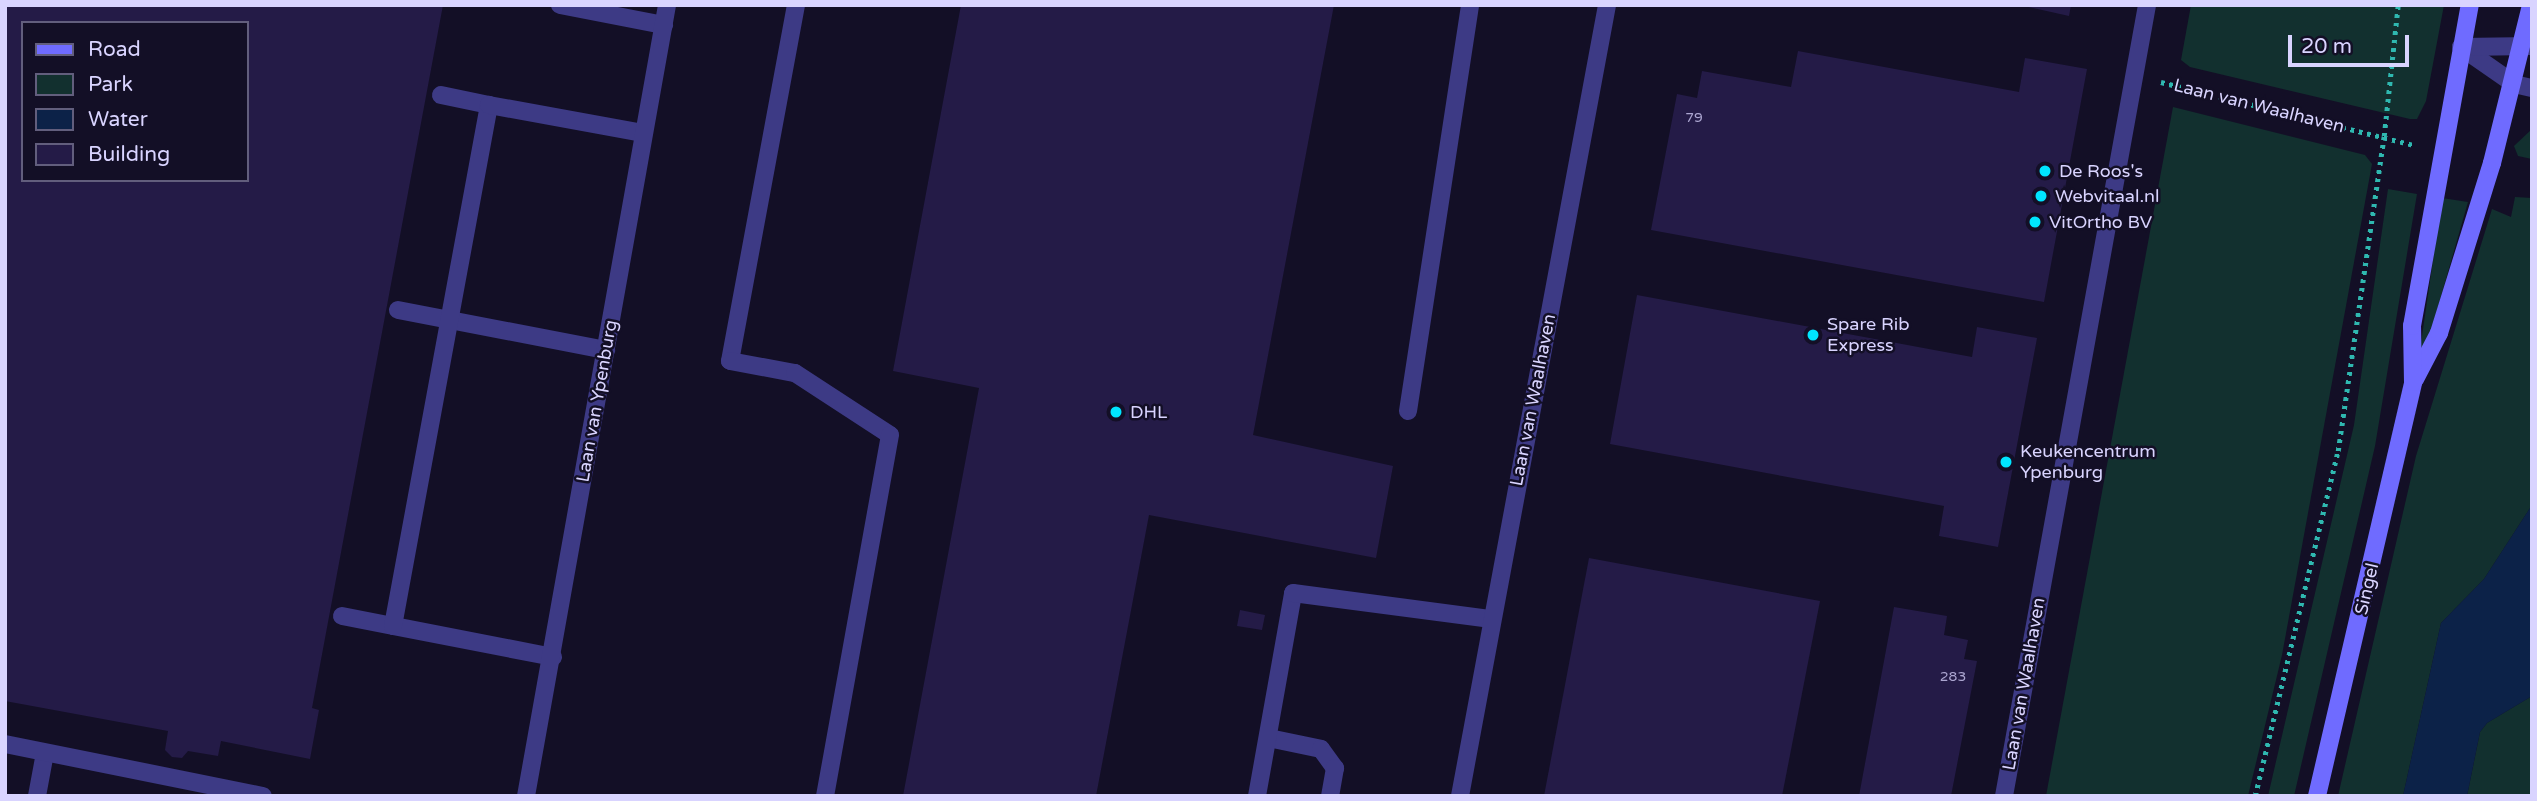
<!DOCTYPE html>
<html>
<head>
<meta charset="utf-8">
<style>
	body { margin:0 }
	#map { position:relative; width:2537px; height:801px; overflow:hidden; background:#130f26; font-family:"Varela Round",sans-serif }
	div>[style] { position:absolute }
	.green>* { inset:0; background:#12302f }
	.water>* { inset:0; background:#0c2248 }
	.building>* { inset:0; background:#241b47 }
	.path>* { height:4.5px; margin-top:-2.25px; transform-origin:0; background:repeating-linear-gradient(90deg,#2fb8b0 0 3.5px,transparent 0 8.5px) }
	.lane>* { height:18px; margin:-9px; padding:0 9px; transform-origin:9px; border-radius:9px; background:#3d3a85 }
	.street>* { height:18px; margin:-9px; padding:0 9px; transform-origin:9px; border-radius:9px; background:#3d3a85 }
	.secondary>* { height:18px; margin:-9px; padding:0 9px; transform-origin:9px; border-radius:9px; background:#6f6bff }
	.dots>* { width:19px; height:19px; translate:-50% -50%; box-sizing:border-box; border:4px solid #130f26; border-radius:50% }
	span { translate:-50% -50%; white-space:nowrap; text-align:center; line-height:1.15; -webkit-text-stroke:5px #130f26; paint-order:stroke }
	.number-label { font-size:14px; color:#aca6d1 }
	.number-label span { -webkit-text-stroke-width:0 }
	.street-label { font-size:18px; color:#d9d4ff }
	.poi-label { font-size:18px; color:#d9d4ff }
	.left { translate:0 -50%; text-align:left }
	.frame { position:absolute; inset:0; border:7px solid #d9d4ff; pointer-events:none }
	.legend { position:absolute; left:21px; top:21px; width:228px; height:161px; box-sizing:border-box; background:#130f26; border:2px solid #625e7d; margin:0; padding:9px 12px; list-style:none; font-size:21px; color:#d9d4ff }
	.legend li { display:flex; align-items:center; gap:14px; height:35px }
	.legend b { width:35px; border:2px solid #625e7d }
	.scale { position:absolute; left:2288px; top:35px; width:121px; height:32px; box-sizing:border-box; border:4px solid #d9d4ff; border-top:0; padding-left:9px; font-size:21px; line-height:24px; white-space:nowrap; color:#d9d4ff; -webkit-text-stroke:5px #130f26; paint-order:stroke }
</style>
</head>
<body>
<div id="map">
	<div class="green">
		<div style="clip-path:polygon(2191px 5px,2444px 5px,2426px 101px,2417px 119px,2410px 119px,2190px 67px,2181px 60px)"></div>
		<div style="clip-path:polygon(2173px 107px,2365px 155px,2372px 164px,2282px 655px,2248px 796px,2046px 796px)"></div>
		<div style="clip-path:polygon(2532px 129px,2532px 159px,2518px 156px,2514px 146px)"></div>
		<div style="clip-path:polygon(2388px 189px,2417px 194px,2375px 446px,2294px 796px,2268px 796px,2354px 425px)"></div>
		<div style="clip-path:polygon(2515px 197px,2532px 198px,2532px 505px,2484px 579px,2441px 623px,2403px 796px,2338px 796px,2416px 456px,2492px 209px,2511px 217px)"></div>
		<div style="clip-path:polygon(2442px 198px,2468px 202px,2427px 345px,2420px 350px)"></div>
		<div style="clip-path:polygon(2532px 696px,2532px 796px,2467px 796px,2480px 732px,2487px 723px)"></div>
	</div>
	<div class="water">
		<div style="clip-path:polygon(2532px 505px,2532px 696px,2487px 723px,2480px 732px,2467px 796px,2403px 796px,2441px 623px,2484px 579px)"></div>
	</div>
	<div class="building">
		<div style="clip-path:polygon(evenodd,5px 5px,443px 5px,312px 708px,319px 710px,310px 759px,221px 741px,218px 756px,188px 751px,182px 758px,172px 757px,165px 750px,168px 731px,5px 701px,5px 5px,23px 23px,247px 23px,247px 180px,23px 180px,23px 23px)"></div>
		<div style="clip-path:polygon(961px 5px,1334px 5px,1253px 435px,1393px 466px,1376px 558px,1149px 515px,1096px 796px,903px 796px,979px 388px,893px 371px)"></div>
		<div style="clip-path:polygon(2019px 5px,2071px 5px,2069px 16px)"></div>
		<div style="clip-path:polygon(1798px 51px,2019px 92px,2025px 58px,2087px 69px,2044px 302px,1651px 230px,1677px 94px,1697px 98px,1702px 71px,1791px 87px)"></div>
		<div style="clip-path:polygon(1637px 295px,1972px 357px,1977px 327px,2037px 338px,1998px 547px,1939px 536px,1944px 506px,1610px 444px)"></div>
		<div style="clip-path:polygon(1589px 558px,1820px 601px,1782px 796px,1544px 796px)"></div>
		<div style="clip-path:polygon(1894px 607px,1947px 616px,1944px 635px,1968px 640px,1964px 659px,1977px 661px,1951px 796px,1859px 796px)"></div>
		<div style="clip-path:polygon(1240px 610px,1265px 615px,1262px 630px,1237px 626px)"></div>
	</div>
	<div class="path">
		<div style="left:2161px;top:82px;width:261px;rotate:14deg"></div>
		<div style="left:2255px;top:796px;width:355px;rotate:-76.5deg"></div>
		<div style="left:2338px;top:451px;width:318px;rotate:-81.7deg"></div>
		<div style="left:2384px;top:136px;width:132px;rotate:-83.9deg"></div>
	</div>
	<div class="lane">
		<div style="left:560px;top:5px;width:106px;rotate:10.9deg"></div>
		<div style="left:796px;top:5px;width:362px;rotate:100.5deg"></div>
		<div style="left:730px;top:361px;width:66px;rotate:10.5deg"></div>
		<div style="left:795px;top:373px;width:113px;rotate:33.1deg"></div>
		<div style="left:890px;top:435px;width:367px;rotate:100.2deg"></div>
		<div style="left:441px;top:95px;width:49px;rotate:11.8deg"></div>
		<div style="left:398px;top:310px;width:212px;rotate:10.9deg"></div>
		<div style="left:1408px;top:411px;width:411px;rotate:-81.3deg"></div>
		<div style="left:342px;top:616px;width:52px;rotate:11.1deg"></div>
		<div style="left:553px;top:657px;width:163px;rotate:-169deg"></div>
		<div style="left:393px;top:626px;width:530px;rotate:-79.56deg"></div>
		<div style="left:489px;top:105px;width:157px;rotate:10.3deg"></div>
		<div style="left:1269px;top:738px;width:53px;rotate:11.9deg"></div>
		<div style="left:1321px;top:749px;width:24px;rotate:54deg"></div>
		<div style="left:1335px;top:768px;width:28px;rotate:100deg"></div>
		<div style="left:37px;top:796px;width:44px;rotate:-79.5deg"></div>
		<div style="left:1257px;top:796px;width:206px;rotate:-79.9deg"></div>
		<div style="left:1293px;top:593px;width:200px;rotate:7.5deg"></div>
	</div>
	<div class="street">
		<div style="left:2461px;top:47px;width:65px;rotate:34.9deg"></div>
		<div style="left:2514px;top:84px;width:18px;rotate:13deg"></div>
		<div style="left:2461px;top:47px;width:71px;rotate:-0.8deg"></div>
		<div style="left:5px;top:744px;width:263px;rotate:11.4deg"></div>
		<div style="left:526px;top:796px;width:803px;rotate:-79.89deg"></div>
		<div style="left:1460px;top:796px;width:805px;rotate:-79.47deg"></div>
		<div style="left:2004px;top:796px;width:804px;rotate:-79.75deg"></div>
	</div>
	<div class="secondary">
		<div style="left:2415px;top:379px;width:52px;rotate:-62.4deg"></div>
		<div style="left:2439px;top:333px;width:178px;rotate:-72.7deg"></div>
		<div style="left:2492px;top:163px;width:163px;rotate:-76.1deg"></div>
		<div style="left:2317px;top:796px;width:425px;rotate:-76.9deg"></div>
		<div style="left:2413px;top:382px;width:56px;rotate:-91deg"></div>
		<div style="left:2412px;top:326px;width:326px;rotate:-79.8deg"></div>
	</div>
	<div class="dots">
		<div style="left:2045px;top:171px;background:#00e5ff"></div>
		<div style="left:2041px;top:196px;background:#00e5ff"></div>
		<div style="left:2035px;top:222px;background:#00e5ff"></div>
		<div style="left:1813px;top:335px;background:#00e5ff"></div>
		<div style="left:1116px;top:412px;background:#00e5ff"></div>
		<div style="left:2006px;top:462px;background:#00e5ff"></div>
	</div>
	<div class="number-label">
		<span style="left:1694px;top:118px">79</span>
		<span style="left:1953px;top:677px">283</span>
	</div>
	<div class="street-label">
		<span style="left:2259px;top:106px;rotate:14deg">Laan van Waalhaven</span>
		<span style="left:1533px;top:400px;rotate:-79deg">Laan van Waalhaven</span>
		<span style="left:597px;top:401px;rotate:-80deg">Laan van Ypenburg</span>
		<span style="left:2367px;top:589px;rotate:-77deg">Singel</span>
		<span style="left:2024px;top:684px;rotate:-80deg">Laan van Waalhaven</span>
	</div>
	<div class="poi-label">
		<span class="left" style="left:2059px;top:171px">De Roos's</span>
		<span class="left" style="left:2055px;top:196px">Webvitaal.nl</span>
		<span class="left" style="left:2049px;top:222px">VitOrtho BV</span>
		<span class="left" style="left:1827px;top:335px">Spare Rib<br>Express</span>
		<span class="left" style="left:1130px;top:412px">DHL</span>
		<span class="left" style="left:2020px;top:462px">Keukencentrum<br>Ypenburg</span>
	</div>
	<div class="frame"></div>
	<ul class="legend">
	<li><b style="height:9px;background:#6f6bff"></b>Road</li>
	<li><b style="height:19px;background:#12302f"></b>Park</li>
	<li><b style="height:19px;background:#0c2248"></b>Water</li>
	<li><b style="height:19px;background:#241b47"></b>Building</li>
	</ul>
	<div class="scale">20 m</div>
</div>
</body>
</html>
